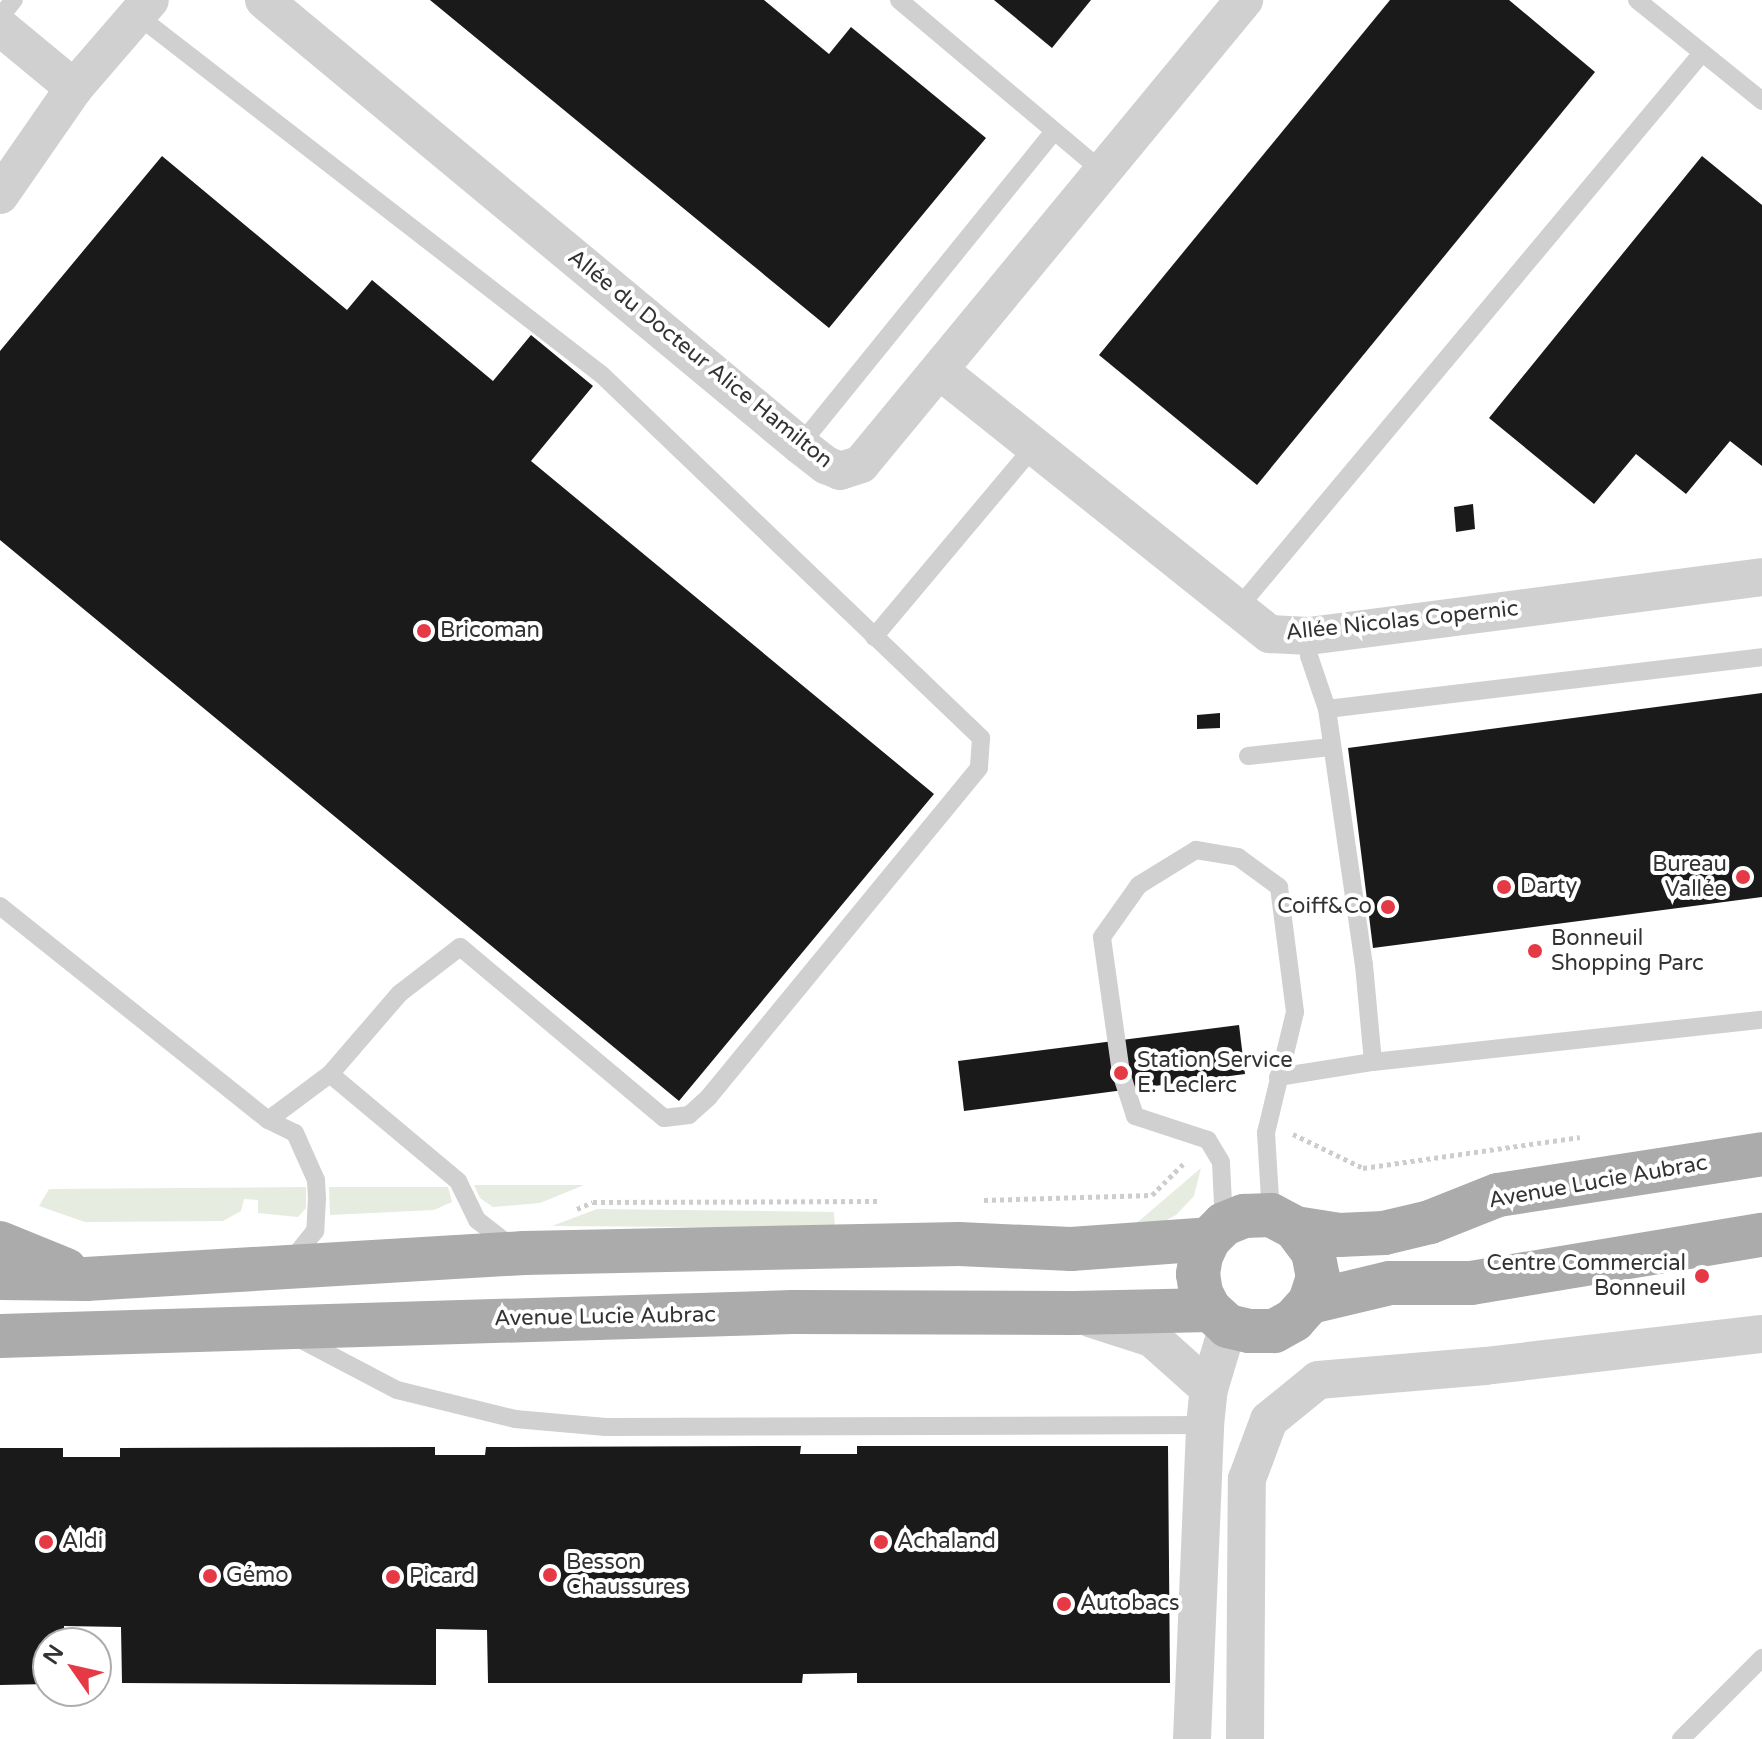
<!DOCTYPE html>
<html>
<head>
<meta charset="utf-8">
<style>
	body { margin:0 }
	#map { position:relative; width:1762px; height:1739px; overflow:hidden; background:#fff; font-family:"Varela Round",sans-serif }
	div>[style] { position:absolute }
	.green>* { inset:0; background:#e6ecdf }
	.building>* { inset:0; background:#1a1a1a }
	.path>* { height:5px; margin-top:-2.5px; transform-origin:0; background:repeating-linear-gradient(90deg,#cdcdcd 0 4px,transparent 0 8px) }
	.service>* { height:18px; margin:-9px; padding:0 9px; transform-origin:9px; border-radius:9px; background:#d0d0d0 }
	.minor>* { height:38px; margin:-19px; padding:0 19px; transform-origin:19px; border-radius:19px; background:#d0d0d0 }
	.primary>* { height:44px; margin:-22px; padding:0 22px; transform-origin:22px; border-radius:22px; background:#ababab }
	.dots>* { width:22px; height:22px; translate:-50% -50%; box-sizing:border-box; border:4px solid #fff; border-radius:50% }
	span { translate:-50% -50%; white-space:nowrap; text-align:center; line-height:1.15; -webkit-text-stroke:8px #fff; paint-order:stroke }
	.street-label { font-size:22px; color:#333 }
	.poi-label { font-size:22px; color:#333 }
	.left { translate:0 -50%; text-align:left }
	.right { translate:-100% -50%; text-align:right }
	.north { position:absolute; left:32px; top:1627px; width:80px; height:80px; box-sizing:border-box; background:#fff; border:2px solid #adadad; border-radius:50%; rotate:304deg; font-size:22px; font-weight:700; line-height:32px; text-align:center; color:#333 }
	.north::after { content:''; display:block; margin:auto; width:28px; height:36px; background:#e63946; clip-path:polygon(50% 0,100% 100%,50% 72%,0 100%) }
</style>
</head>
<body>
<div id="map">
	<div class="green">
		<div style="clip-path:polygon(1201px 1168px,1194px 1196px,1176px 1215px,1148px 1230px,1126px 1232px)"></div>
		<div style="clip-path:polygon(474px 1185px,584px 1185px,540px 1203px,493px 1207px,480px 1198px)"></div>
		<div style="clip-path:polygon(306px 1187px,306px 1208px,298px 1217px,258px 1213px,258px 1200px,244px 1199px,241px 1211px,223px 1221px,85px 1222px,39px 1206px,49px 1189px)"></div>
		<div style="clip-path:polygon(329px 1187px,448px 1187px,452px 1202px,434px 1210px,330px 1215px)"></div>
		<div style="clip-path:polygon(597px 1209px,834px 1212px,835px 1228px,552px 1226px)"></div>
	</div>
	<div class="building">
		<div style="clip-path:polygon(430px 0,764px 0,829px 54px,851px 27px,986px 138px,829px 328px)"></div>
		<div style="clip-path:polygon(994px 0,1091px 0,1052px 48px)"></div>
		<div style="clip-path:polygon(1390px 0,1509px 0,1595px 72px,1257px 485px,1099px 355px)"></div>
		<div style="clip-path:polygon(162px 156px,347px 310px,372px 280px,493px 381px,531px 335px,593px 386px,531px 461px,934px 794px,679px 1101px,0 540px,0 351px)"></div>
		<div style="clip-path:polygon(1702px 156px,1762px 205px,1762px 466px,1730px 441px,1686px 494px,1636px 454px,1594px 504px,1489px 418px)"></div>
		<div style="clip-path:polygon(1473px 504px,1475px 529px,1456px 532px,1454px 507px)"></div>
		<div style="clip-path:polygon(1762px 693px,1762px 897px,1373px 948px,1348px 748px)"></div>
		<div style="clip-path:polygon(1220px 713px,1220px 728px,1197px 729px,1197px 715px)"></div>
		<div style="clip-path:polygon(1239px 1025px,1245px 1074px,964px 1111px,958px 1061px)"></div>
		<div style="clip-path:polygon(801px 1446px,800px 1454px,857px 1454px,857px 1446px,1168px 1446px,1170px 1683px,857px 1683px,857px 1673px,803px 1674px,802px 1683px,488px 1683px,487px 1630px,436px 1629px,436px 1685px,122px 1683px,121px 1627px,64px 1626px,65px 1643px,48px 1643px,48px 1684px,0 1685px,0 1448px,63px 1448px,63px 1457px,120px 1457px,120px 1448px,435px 1447px,435px 1455px,485px 1455px,486px 1447px)"></div>
	</div>
	<div class="path">
		<div style="left:1293px;top:1134px;width:78px;rotate:25.9deg"></div>
		<div style="left:1363px;top:1168px;width:219px;rotate:-8.1deg"></div>
		<div style="left:984px;top:1200px;width:168px;rotate:-1.7deg"></div>
		<div style="left:1152px;top:1195px;width:45px;rotate:-45deg"></div>
		<div style="left:577px;top:1209px;width:17px;rotate:-24deg"></div>
		<div style="left:593px;top:1202px;width:285px;rotate:-0.2deg"></div>
	</div>
	<div class="service">
		<div style="left:899px;top:0;width:264px;rotate:40.1deg"></div>
		<div style="left:1637px;top:0;width:161px;rotate:38.9deg"></div>
		<div style="left:137px;top:15px;width:588px;rotate:37.75deg"></div>
		<div style="left:602px;top:375px;width:525px;rotate:43.76deg"></div>
		<div style="left:981px;top:738px;width:30px;rotate:94deg"></div>
		<div style="left:979px;top:768px;width:426px;rotate:129.4deg"></div>
		<div style="left:709px;top:1097px;width:27px;rotate:138deg"></div>
		<div style="left:689px;top:1115px;width:25px;rotate:173deg"></div>
		<div style="left:664px;top:1118px;width:266px;rotate:-140deg"></div>
		<div style="left:460px;top:947px;width:76px;rotate:142.5deg"></div>
		<div style="left:400px;top:993px;width:107px;rotate:130.8deg"></div>
		<div style="left:330px;top:1074px;width:77px;rotate:143.4deg"></div>
		<div style="left:0;top:17px;width:22px;rotate:-51deg"></div>
		<div style="left:800px;top:445px;width:404px;rotate:-51deg"></div>
		<div style="left:1239px;top:607px;width:722px;rotate:-50.11deg"></div>
		<div style="left:1309px;top:636px;width:20px;rotate:90deg"></div>
		<div style="left:1309px;top:656px;width:56px;rotate:71.2deg"></div>
		<div style="left:1327px;top:709px;width:259px;rotate:81.8deg"></div>
		<div style="left:1364px;top:965px;width:97px;rotate:84.7deg"></div>
		<div style="left:1373px;top:1062px;width:391px;rotate:-6.2deg"></div>
		<div style="left:874px;top:637px;width:249px;rotate:-50deg"></div>
		<div style="left:1327px;top:709px;width:438px;rotate:-6.8deg"></div>
		<div style="left:1248px;top:756px;width:83px;rotate:-6.2deg"></div>
		<div style="left:0;top:906px;width:343px;rotate:38.6deg"></div>
		<div style="left:268px;top:1120px;width:30px;rotate:26deg"></div>
		<div style="left:295px;top:1133px;width:51px;rotate:65.9deg"></div>
		<div style="left:316px;top:1180px;width:18px;rotate:87deg"></div>
		<div style="left:317px;top:1198px;width:33px;rotate:93deg"></div>
		<div style="left:315px;top:1231px;width:41px;rotate:129.1deg"></div>
		<div style="left:330px;top:1074px;width:167px;rotate:39.9deg"></div>
		<div style="left:458px;top:1181px;width:43px;rotate:64deg"></div>
		<div style="left:477px;top:1220px;width:43px;rotate:37.4deg"></div>
		<div style="left:1278px;top:1077px;width:96px;rotate:-9deg"></div>
		<div style="left:1224px;top:1224px;width:62px;rotate:-92.8deg"></div>
		<div style="left:1221px;top:1162px;width:26px;rotate:-121deg"></div>
		<div style="left:1208px;top:1140px;width:77px;rotate:-161.8deg"></div>
		<div style="left:1135px;top:1116px;width:45px;rotate:-108deg"></div>
		<div style="left:1121px;top:1073px;width:137px;rotate:-98deg"></div>
		<div style="left:1102px;top:937px;width:64px;rotate:-54.6deg"></div>
		<div style="left:1139px;top:885px;width:67px;rotate:-31.6deg"></div>
		<div style="left:1196px;top:850px;width:43px;rotate:9.5deg"></div>
		<div style="left:1238px;top:857px;width:51px;rotate:36.2deg"></div>
		<div style="left:1279px;top:887px;width:126px;rotate:82.7deg"></div>
		<div style="left:1295px;top:1012px;width:124px;rotate:103.5deg"></div>
		<div style="left:1266px;top:1133px;width:82px;rotate:86.5deg"></div>
		<div style="left:296px;top:1337px;width:114px;rotate:27.7deg"></div>
		<div style="left:397px;top:1390px;width:122px;rotate:13.8deg"></div>
		<div style="left:515px;top:1419px;width:91px;rotate:5deg"></div>
		<div style="left:606px;top:1427px;width:599px;rotate:-0.19deg"></div>
		<div style="left:1681px;top:1739px;width:115px;rotate:-45deg"></div>
	</div>
	<div class="minor">
		<div style="left:264px;top:0;width:697px;rotate:39.7deg"></div>
		<div style="left:800px;top:445px;width:33px;rotate:38deg"></div>
		<div style="left:826px;top:465px;width:15px;rotate:23deg"></div>
		<div style="left:840px;top:471px;width:22px;rotate:-18deg"></div>
		<div style="left:861px;top:464px;width:602px;rotate:-50.46deg"></div>
		<div style="left:0;top:27px;width:96px;rotate:39.5deg"></div>
		<div style="left:0;top:195px;width:130px;rotate:-55.3deg"></div>
		<div style="left:74px;top:88px;width:116px;rotate:-49.2deg"></div>
		<div style="left:940px;top:371px;width:422px;rotate:38.6deg"></div>
		<div style="left:1270px;top:634px;width:39px;rotate:3deg"></div>
		<div style="left:1309px;top:636px;width:457px;rotate:-7.4deg"></div>
		<div style="left:1092px;top:1319px;width:63px;rotate:17.6deg"></div>
		<div style="left:1152px;top:1338px;width:76px;rotate:41.8deg"></div>
		<div style="left:1192px;top:1739px;width:314px;rotate:-87.6deg"></div>
		<div style="left:1205px;top:1425px;width:36px;rotate:-84deg"></div>
		<div style="left:1209px;top:1389px;width:66px;rotate:-73.2deg"></div>
		<div style="left:1245px;top:1739px;width:260px;rotate:-89.6deg"></div>
		<div style="left:1247px;top:1479px;width:63px;rotate:-69.6deg"></div>
		<div style="left:1269px;top:1420px;width:63px;rotate:-39.2deg"></div>
		<div style="left:1318px;top:1380px;width:168px;rotate:-4.8deg"></div>
		<div style="left:1485px;top:1366px;width:279px;rotate:-6.6deg"></div>
	</div>
	<div class="primary">
		<div style="left:1295px;top:1228px;width:30px;rotate:53deg"></div>
		<div style="left:1313px;top:1252px;width:25px;rotate:79deg"></div>
		<div style="left:1318px;top:1277px;width:26px;rotate:108deg"></div>
		<div style="left:1310px;top:1302px;width:24px;rotate:132deg"></div>
		<div style="left:1294px;top:1320px;width:23px;rotate:151deg"></div>
		<div style="left:1274px;top:1331px;width:25px;rotate:180deg"></div>
		<div style="left:1249px;top:1331px;width:22px;rotate:-167deg"></div>
		<div style="left:1228px;top:1326px;width:24px;rotate:-138deg"></div>
		<div style="left:1210px;top:1310px;width:19px;rotate:-118deg"></div>
		<div style="left:1201px;top:1293px;width:19px;rotate:-99deg"></div>
		<div style="left:1198px;top:1274px;width:18px;rotate:-81deg"></div>
		<div style="left:1201px;top:1256px;width:19px;rotate:-65deg"></div>
		<div style="left:1209px;top:1239px;width:21px;rotate:-45deg"></div>
		<div style="left:1224px;top:1224px;width:22px;rotate:-22deg"></div>
		<div style="left:1244px;top:1216px;width:27px;rotate:-2deg"></div>
		<div style="left:1271px;top:1215px;width:27px;rotate:28deg"></div>
		<div style="left:1295px;top:1228px;width:45px;rotate:9deg"></div>
		<div style="left:1339px;top:1235px;width:45px;rotate:-2.5deg"></div>
		<div style="left:1384px;top:1233px;width:47px;rotate:-13.4deg"></div>
		<div style="left:1430px;top:1222px;width:73px;rotate:-21.7deg"></div>
		<div style="left:1498px;top:1195px;width:267px;rotate:-8.8deg"></div>
		<div style="left:0;top:1243px;width:71px;rotate:22.2deg"></div>
		<div style="left:0;top:1278px;width:86px;rotate:0.7deg"></div>
		<div style="left:86px;top:1279px;width:439px;rotate:-3.4deg"></div>
		<div style="left:524px;top:1253px;width:435px;rotate:-1.2deg"></div>
		<div style="left:959px;top:1244px;width:112px;rotate:2.6deg"></div>
		<div style="left:1071px;top:1249px;width:138px;rotate:-4.1deg"></div>
		<div style="left:1310px;top:1302px;width:82px;rotate:-13.4deg"></div>
		<div style="left:1390px;top:1283px;width:81px"></div>
		<div style="left:1471px;top:1283px;width:295px;rotate:-9.4deg"></div>
		<div style="left:0;top:1336px;width:793px;rotate:-1.73deg"></div>
		<div style="left:793px;top:1312px;width:281px;rotate:0.2deg"></div>
		<div style="left:1074px;top:1313px;width:136px;rotate:-1.3deg"></div>
	</div>
	<div class="dots">
		<div style="left:424px;top:631px;background:#e63946"></div>
		<div style="left:1743px;top:877px;background:#e63946"></div>
		<div style="left:1504px;top:887px;background:#e63946"></div>
		<div style="left:1388px;top:907px;background:#e63946"></div>
		<div style="left:1535px;top:951px;background:#e63946"></div>
		<div style="left:1121px;top:1073px;background:#e63946"></div>
		<div style="left:1702px;top:1276px;background:#e63946"></div>
		<div style="left:46px;top:1542px;background:#e63946"></div>
		<div style="left:881px;top:1542px;background:#e63946"></div>
		<div style="left:550px;top:1575px;background:#e63946"></div>
		<div style="left:210px;top:1576px;background:#e63946"></div>
		<div style="left:393px;top:1577px;background:#e63946"></div>
		<div style="left:1064px;top:1604px;background:#e63946"></div>
	</div>
	<div class="street-label">
		<span style="left:700px;top:359px;rotate:39deg">Allée du Docteur Alice Hamilton</span>
		<span style="left:1402px;top:621px;rotate:-6deg">Allée Nicolas Copernic</span>
		<span style="left:1598px;top:1182px;rotate:-10deg">Avenue Lucie Aubrac</span>
		<span style="left:605px;top:1317px;rotate:-1deg">Avenue Lucie Aubrac</span>
	</div>
	<div class="poi-label">
		<span class="left" style="left:440px;top:631px">Bricoman</span>
		<span class="right" style="left:1727px;top:877px">Bureau<br>Vallée</span>
		<span class="left" style="left:1520px;top:887px">Darty</span>
		<span class="right" style="left:1372px;top:907px">Coiff&amp;Co</span>
		<span class="left" style="left:1551px;top:951px">Bonneuil<br>Shopping Parc</span>
		<span class="left" style="left:1137px;top:1073px">Station Service<br>E. Leclerc</span>
		<span class="right" style="left:1686px;top:1276px">Centre Commercial<br>Bonneuil</span>
		<span class="left" style="left:62px;top:1542px">Aldi</span>
		<span class="left" style="left:897px;top:1542px">Achaland</span>
		<span class="left" style="left:566px;top:1575px">Besson<br>Chaussures</span>
		<span class="left" style="left:226px;top:1576px">Gémo</span>
		<span class="left" style="left:409px;top:1577px">Picard</span>
		<span class="left" style="left:1080px;top:1604px">Autobacs</span>
	</div>
	<div class="north">N</div>
</div>
</body>
</html>
